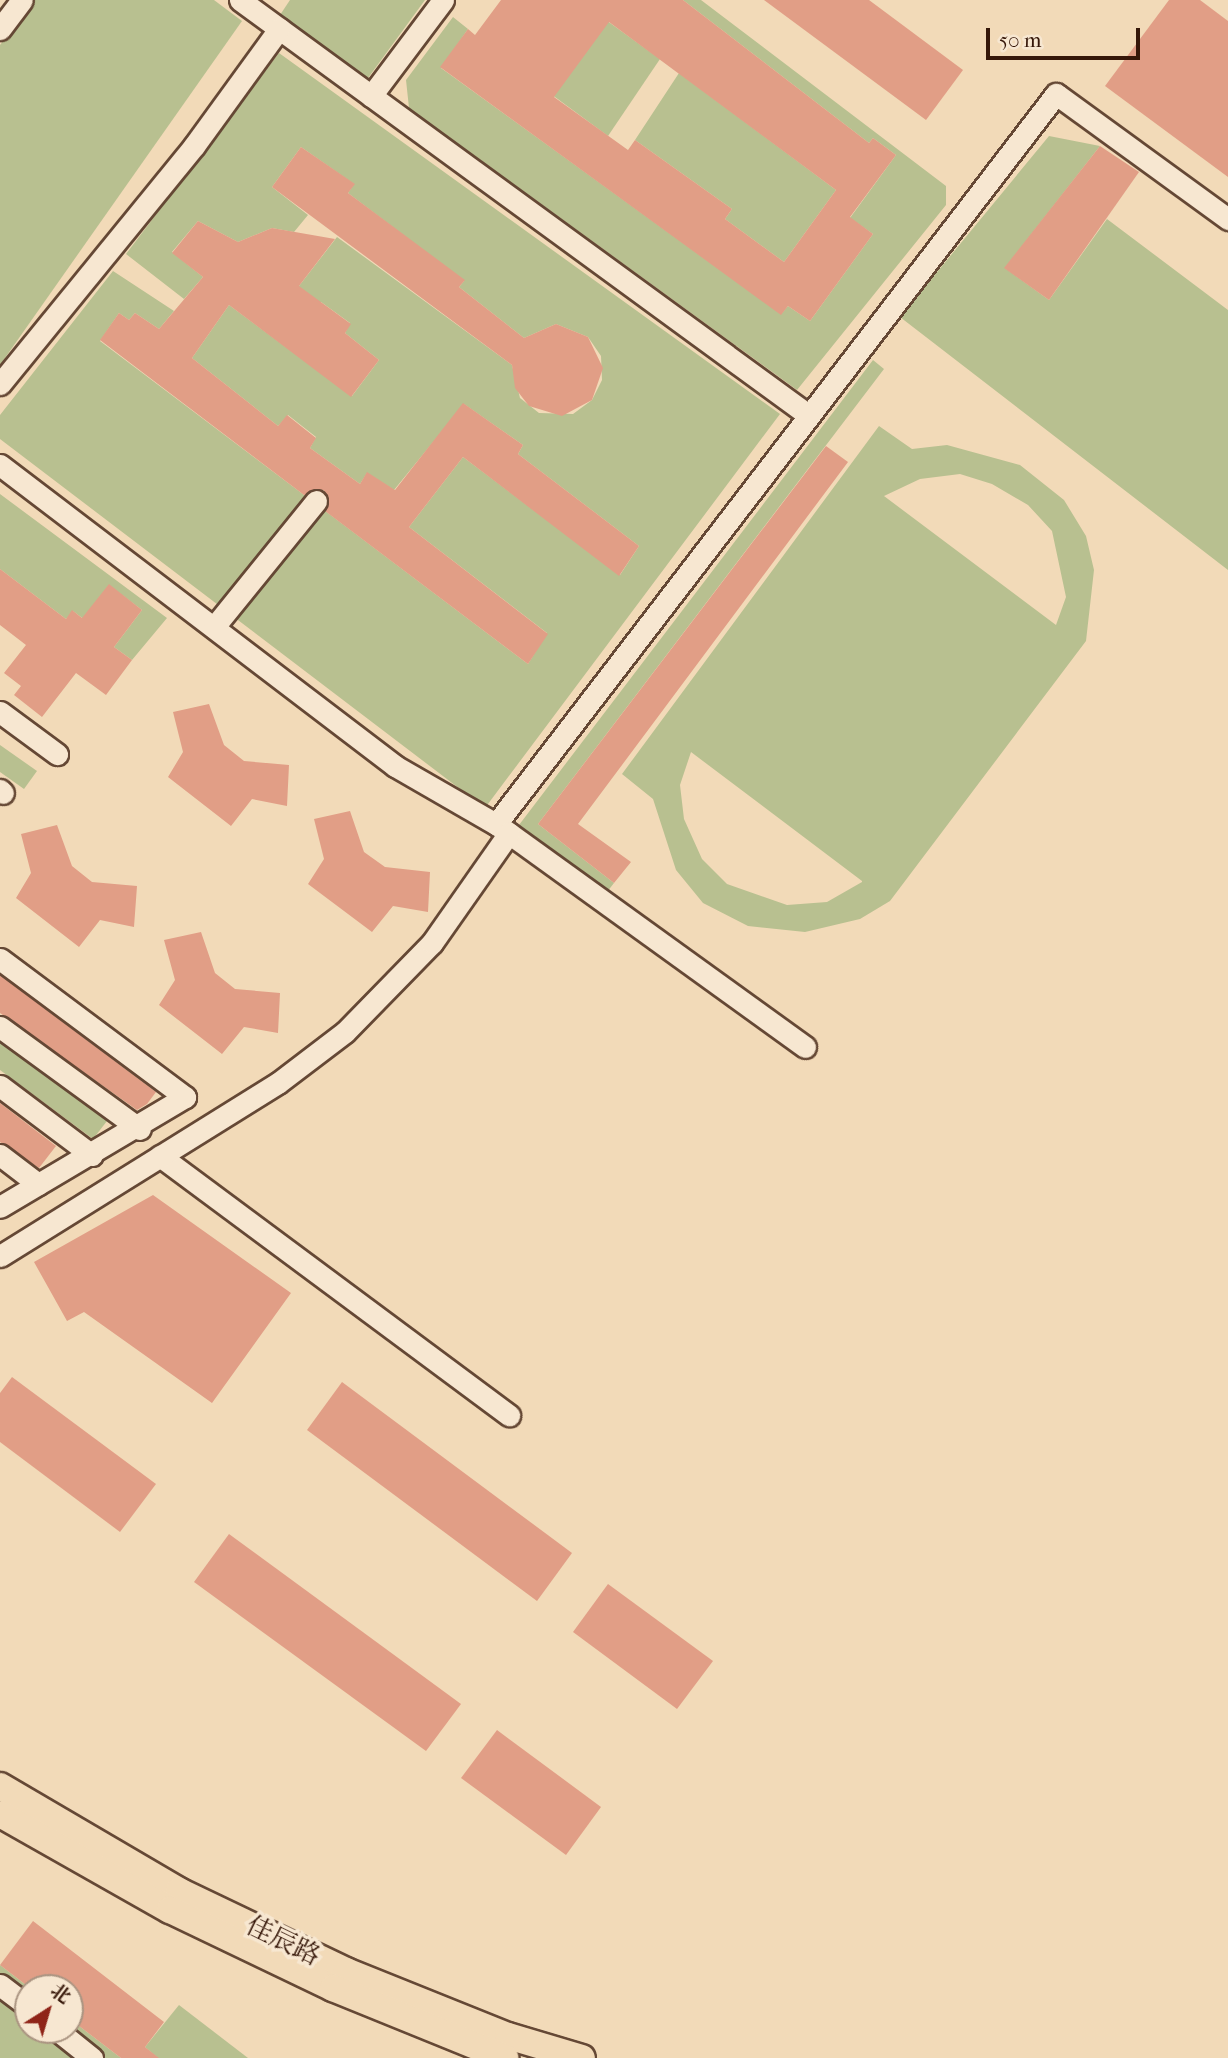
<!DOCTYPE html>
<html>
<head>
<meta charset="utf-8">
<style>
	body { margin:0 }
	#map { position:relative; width:1228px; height:2058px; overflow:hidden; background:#f2dab8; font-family:"IM FELL French Canon","Noto Serif SC",serif }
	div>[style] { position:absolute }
	.green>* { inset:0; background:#b8c090 }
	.building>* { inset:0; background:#e19e86 }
	.roads { filter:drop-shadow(2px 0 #654835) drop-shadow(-2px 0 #654835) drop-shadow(0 2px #654835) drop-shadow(0 -2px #654835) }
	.minor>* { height:21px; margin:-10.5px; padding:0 10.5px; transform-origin:10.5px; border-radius:10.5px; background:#f7e7d1 }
	.major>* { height:26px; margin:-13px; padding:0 13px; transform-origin:13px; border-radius:13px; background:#f2dab8 }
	span { translate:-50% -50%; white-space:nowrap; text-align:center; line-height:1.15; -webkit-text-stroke:7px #f7e7d1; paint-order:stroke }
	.street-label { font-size:26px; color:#361709 }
	.north { position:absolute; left:14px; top:1974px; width:70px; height:70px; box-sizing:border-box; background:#f7e7d1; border:2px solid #aa9481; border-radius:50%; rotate:37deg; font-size:19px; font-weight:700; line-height:28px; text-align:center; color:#361709 }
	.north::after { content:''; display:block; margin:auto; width:24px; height:32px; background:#8f2418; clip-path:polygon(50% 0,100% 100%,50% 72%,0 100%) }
	.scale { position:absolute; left:986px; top:28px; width:154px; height:32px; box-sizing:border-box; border:4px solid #361709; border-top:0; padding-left:9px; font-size:21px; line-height:24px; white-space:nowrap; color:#361709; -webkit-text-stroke:5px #f7e7d1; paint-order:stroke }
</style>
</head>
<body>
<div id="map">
	<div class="green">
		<div style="clip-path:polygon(34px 0,214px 0,242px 21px,0 365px,0 45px)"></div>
		<div style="clip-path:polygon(290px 0,425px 0,368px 78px,280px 15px)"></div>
		<div style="clip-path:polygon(683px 0,701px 0,946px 186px,946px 205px,797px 390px,409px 108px,406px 80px,453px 17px,468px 29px,441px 68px,781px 314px,788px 306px,810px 321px,873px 234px,850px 218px,896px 155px,873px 138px,869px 143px)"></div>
		<div style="clip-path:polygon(592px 10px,660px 59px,608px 136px,540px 86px)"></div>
		<div style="clip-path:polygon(279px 53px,780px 414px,485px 808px,0 439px,0 415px,113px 271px,174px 311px,159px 329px,135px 313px,129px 320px,119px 313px,100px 341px,528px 664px,547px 633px,409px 527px,463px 457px,620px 575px,639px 546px,518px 454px,523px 445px,464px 404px,394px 490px,367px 473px,360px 484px,310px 448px,316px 437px,288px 415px,278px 426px,192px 358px,229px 305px,352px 396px,379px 360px,345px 333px,350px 323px,321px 302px,312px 312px,292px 295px,337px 237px,512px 365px,520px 398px,539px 413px,573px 414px,592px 400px,602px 380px,601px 356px,588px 337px,556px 324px,524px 338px,459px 287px,464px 281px,348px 193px,354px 184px,301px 147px,272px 187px,308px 215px,294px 232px,272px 228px,238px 242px,198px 221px,172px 252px,203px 277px,184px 299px,126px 254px)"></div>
		<div style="clip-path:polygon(679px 73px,836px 190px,784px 262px,725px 219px,732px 209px,635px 140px)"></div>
		<div style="clip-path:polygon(1049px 136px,1100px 146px,1005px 268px,1049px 300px,1107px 219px,1228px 310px,1228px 570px,900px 317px)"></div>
		<div style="clip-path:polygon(873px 360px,884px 369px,538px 824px,614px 883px,607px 892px,519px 825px)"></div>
		<div style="clip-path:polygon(evenodd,879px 426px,912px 449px,947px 445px,1020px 465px,1064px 500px,1086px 536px,1094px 570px,1086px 641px,890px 901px,860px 919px,805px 932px,748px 926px,703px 903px,676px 870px,653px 799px,622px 774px,879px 426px,960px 474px,992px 484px,1028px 505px,1052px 531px,1066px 597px,1056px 625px,884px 496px,920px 479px,960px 474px,879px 426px,691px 752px,862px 881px,862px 882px,827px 902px,787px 905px,727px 884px,702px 859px,684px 819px,680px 785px,691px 752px)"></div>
		<div style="clip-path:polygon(0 494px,167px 618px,132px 660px,114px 647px,142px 610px,109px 585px,97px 600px,98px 630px,73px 611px,66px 619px,0 569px)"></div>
		<div style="clip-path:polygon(0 745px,37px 771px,24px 789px,0 772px)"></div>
		<div style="clip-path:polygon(0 1042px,107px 1121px,93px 1139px,0 1070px)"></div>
		<div style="clip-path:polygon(0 1965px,30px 1988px,28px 2030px,70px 2030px,70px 2019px,121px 2058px,0 2058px)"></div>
		<div style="clip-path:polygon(179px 2005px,248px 2058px,158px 2058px,145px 2047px)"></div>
	</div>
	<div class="building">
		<div style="clip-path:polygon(evenodd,501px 0,683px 0,869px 143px,873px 138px,896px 155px,850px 217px,873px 234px,810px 321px,788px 306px,781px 315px,440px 67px,468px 29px,475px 35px,501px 0,609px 22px,836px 190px,784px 262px,725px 219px,732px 209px,635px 140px,628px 150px,554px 97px,609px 22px)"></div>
		<div style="clip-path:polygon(764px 0,869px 0,963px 70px,926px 120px)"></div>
		<div style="clip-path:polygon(1169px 0,1200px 0,1228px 21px,1228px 177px,1105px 86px)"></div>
		<div style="clip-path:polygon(1100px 146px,1139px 172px,1049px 300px,1004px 268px)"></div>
		<div style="clip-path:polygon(301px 147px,355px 184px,348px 193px,465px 280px,459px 287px,524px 338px,556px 324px,588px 337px,603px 368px,592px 400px,562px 416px,529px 406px,515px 388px,512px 365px,272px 187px)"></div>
		<div style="clip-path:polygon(198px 221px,238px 242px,272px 228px,335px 239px,299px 286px,351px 324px,345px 333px,379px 360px,351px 397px,229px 305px,192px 358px,278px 426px,287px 415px,316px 438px,310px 448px,360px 484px,367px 472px,395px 490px,463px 403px,523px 445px,518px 454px,639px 546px,619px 576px,463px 457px,409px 527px,548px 634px,528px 664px,325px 511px,324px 490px,304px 495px,100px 340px,119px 313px,129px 320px,135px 313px,159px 329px,203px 277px,172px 253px)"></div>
		<div style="clip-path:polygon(826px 446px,848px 462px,578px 824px,631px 862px,614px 883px,538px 824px)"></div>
		<div style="clip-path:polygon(0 569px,66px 619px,72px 610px,82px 618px,109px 584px,142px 610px,114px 647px,132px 660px,106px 695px,76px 673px,42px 717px,14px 695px,21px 686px,4px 673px,26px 645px,0 625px)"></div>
		<div style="clip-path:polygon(209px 704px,224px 745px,244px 761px,289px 765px,287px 806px,252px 799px,231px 826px,168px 777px,183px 752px,173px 712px)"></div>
		<div style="clip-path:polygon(350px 811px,364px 852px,385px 867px,430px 872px,428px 912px,393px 906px,372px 932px,308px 884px,324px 859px,314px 819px)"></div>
		<div style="clip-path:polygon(57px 825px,72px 866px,92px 882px,137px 886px,134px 927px,100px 920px,79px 947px,16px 898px,31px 873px,21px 834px)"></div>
		<div style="clip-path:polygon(201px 932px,215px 973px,235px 989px,280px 993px,278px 1033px,244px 1027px,222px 1054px,159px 1005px,175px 980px,164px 940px)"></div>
		<div style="clip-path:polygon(0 975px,156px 1092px,147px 1104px,137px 1110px,0 1013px)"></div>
		<div style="clip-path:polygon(0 1103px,56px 1146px,39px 1168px,0 1142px)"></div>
		<div style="clip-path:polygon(153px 1195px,291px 1293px,212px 1403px,84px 1312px,67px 1321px,34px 1262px)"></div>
		<div style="clip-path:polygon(12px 1377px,156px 1484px,120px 1532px,0 1442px,0 1393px)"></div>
		<div style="clip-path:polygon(342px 1382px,572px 1553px,537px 1601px,307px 1430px)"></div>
		<div style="clip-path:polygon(229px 1534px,461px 1704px,426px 1751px,194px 1582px)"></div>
		<div style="clip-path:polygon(608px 1584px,713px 1661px,677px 1709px,573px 1632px)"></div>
		<div style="clip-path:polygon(497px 1730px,601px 1807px,566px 1855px,461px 1778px)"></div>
		<div style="clip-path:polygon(33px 1921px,164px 2022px,145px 2047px,159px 2058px,121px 2058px,70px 2019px,70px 1988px,30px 1988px,0 1965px)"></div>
	</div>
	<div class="roads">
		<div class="minor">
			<div style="left:240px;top:0;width:702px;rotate:36.14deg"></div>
			<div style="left:0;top:29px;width:36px;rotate:-53deg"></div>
			<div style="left:371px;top:96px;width:120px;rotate:-53.1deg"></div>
			<div style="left:0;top:384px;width:307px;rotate:-50.8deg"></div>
			<div style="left:194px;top:146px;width:145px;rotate:-54deg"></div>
			<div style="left:0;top:465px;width:497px;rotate:37.3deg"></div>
			<div style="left:395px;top:766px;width:116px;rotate:29.9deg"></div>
			<div style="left:496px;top:824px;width:381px;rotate:35.8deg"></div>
			<div style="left:214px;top:627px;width:162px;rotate:-51deg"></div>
			<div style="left:0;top:712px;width:71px;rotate:36.4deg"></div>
			<div style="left:0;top:790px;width:4px;rotate:45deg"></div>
			<div style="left:496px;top:824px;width:920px;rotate:-52.51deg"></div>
			<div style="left:1056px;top:94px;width:213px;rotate:36deg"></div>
			<div style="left:0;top:959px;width:231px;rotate:36.7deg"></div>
			<div style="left:185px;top:1097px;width:215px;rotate:149.3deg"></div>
			<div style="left:0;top:1027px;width:173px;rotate:36.1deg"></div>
			<div style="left:0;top:1086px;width:115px;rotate:36.9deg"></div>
			<div style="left:0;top:1155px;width:48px;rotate:37.3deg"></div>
			<div style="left:160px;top:1156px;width:435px;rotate:36.6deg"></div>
			<div style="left:0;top:1256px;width:327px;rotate:-31.9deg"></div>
			<div style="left:278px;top:1083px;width:84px;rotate:-37.3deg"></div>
			<div style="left:345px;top:1032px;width:124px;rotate:-45.7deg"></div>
			<div style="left:432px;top:943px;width:134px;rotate:-55deg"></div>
			<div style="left:0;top:1985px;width:35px;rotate:37deg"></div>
			<div style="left:57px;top:2030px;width:45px;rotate:38.7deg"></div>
		</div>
		<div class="major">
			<div style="left:0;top:1786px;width:208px;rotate:30.4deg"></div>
			<div style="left:179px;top:1891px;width:185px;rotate:25.6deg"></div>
			<div style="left:346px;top:1971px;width:175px;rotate:21.9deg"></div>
			<div style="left:508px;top:2036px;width:77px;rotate:16.6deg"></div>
			<div style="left:0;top:1814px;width:195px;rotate:29.5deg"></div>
			<div style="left:170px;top:1910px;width:181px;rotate:25.6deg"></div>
			<div style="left:333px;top:1988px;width:186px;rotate:22.1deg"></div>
		</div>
	</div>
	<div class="street-label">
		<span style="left:283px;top:1941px;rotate:26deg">佳辰路</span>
	</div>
	<div class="north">北</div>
	<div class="scale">50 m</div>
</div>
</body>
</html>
